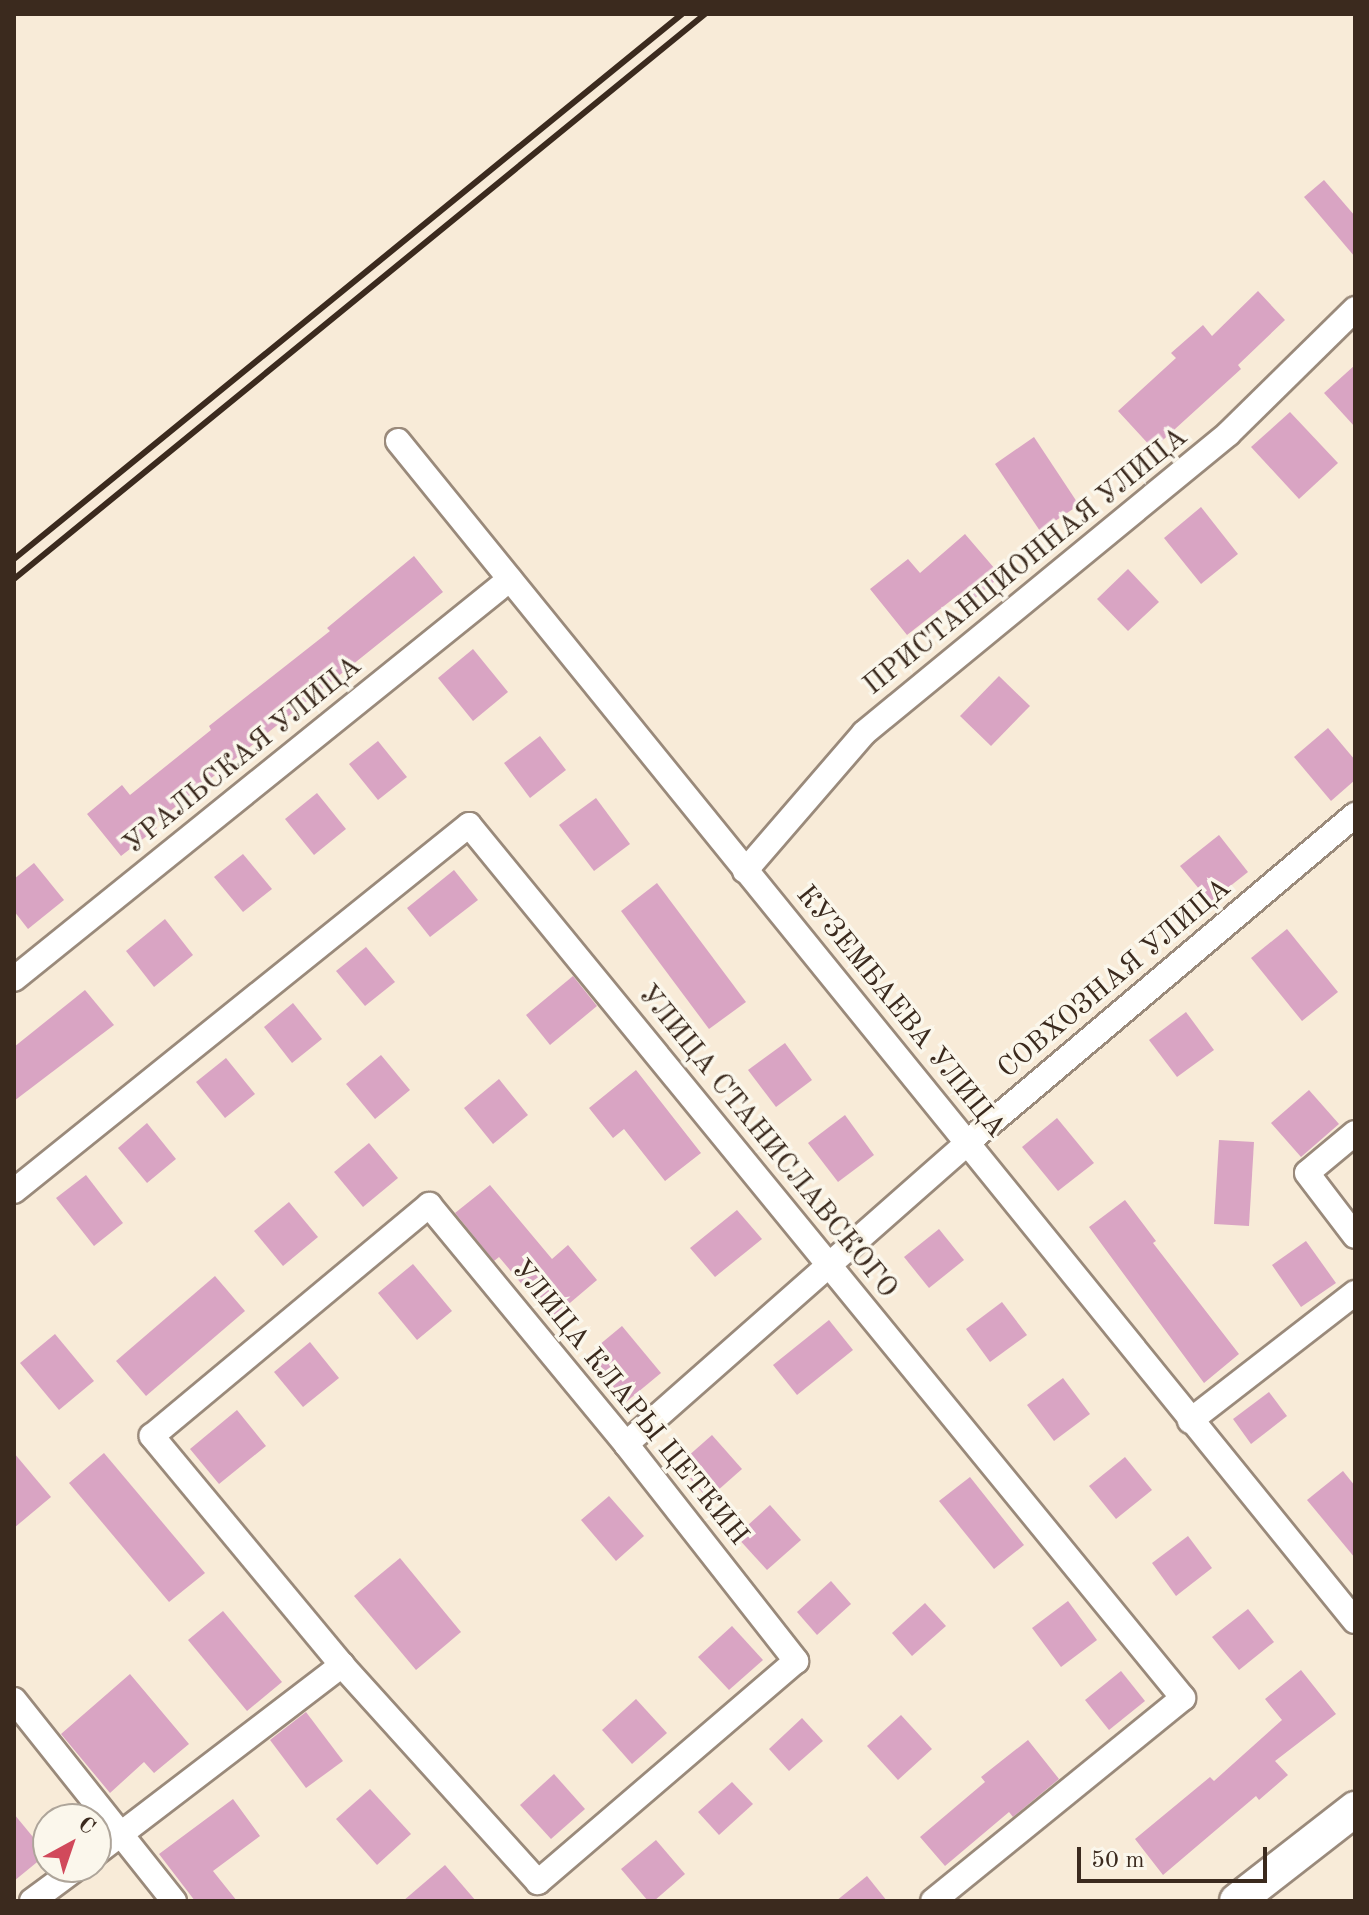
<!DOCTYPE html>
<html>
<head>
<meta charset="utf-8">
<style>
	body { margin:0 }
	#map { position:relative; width:1369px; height:1915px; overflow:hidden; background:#f8ebd8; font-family:"Old Standard TT",serif }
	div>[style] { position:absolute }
	.building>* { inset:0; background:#d9a4c3 }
	.roads { filter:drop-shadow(2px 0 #9a8a7b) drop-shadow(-2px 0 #9a8a7b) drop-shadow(0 2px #9a8a7b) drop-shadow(0 -2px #9a8a7b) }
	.street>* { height:24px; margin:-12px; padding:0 12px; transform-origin:12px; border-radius:12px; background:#fff }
	.secondary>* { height:34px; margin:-17px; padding:0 17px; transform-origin:17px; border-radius:17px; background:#fff }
	.rail>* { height:6px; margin:-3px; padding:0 3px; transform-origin:3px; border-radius:3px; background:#3b2a1e }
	span { translate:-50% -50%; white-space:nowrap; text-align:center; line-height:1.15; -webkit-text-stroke:7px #fbf7ec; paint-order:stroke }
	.street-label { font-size:28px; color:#3b2a1e }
	.frame { position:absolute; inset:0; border:16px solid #3b2a1e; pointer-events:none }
	.north { position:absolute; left:32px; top:1803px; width:80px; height:80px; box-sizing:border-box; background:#fbf7ec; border:2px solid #aea59a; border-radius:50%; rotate:40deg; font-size:22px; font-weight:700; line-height:32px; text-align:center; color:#3b2a1e }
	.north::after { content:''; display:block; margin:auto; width:28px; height:36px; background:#d1495b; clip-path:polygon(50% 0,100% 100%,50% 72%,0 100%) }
	.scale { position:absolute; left:1077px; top:1847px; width:190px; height:36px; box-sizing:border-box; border:4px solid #3b2a1e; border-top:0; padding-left:10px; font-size:24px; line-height:28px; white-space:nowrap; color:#3b2a1e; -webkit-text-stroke:6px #fbf7ec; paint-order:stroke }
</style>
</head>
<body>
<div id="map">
	<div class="building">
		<div style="clip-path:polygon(1324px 180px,1355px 216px,1355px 257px,1304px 197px)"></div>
		<div style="clip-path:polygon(1258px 291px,1285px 320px,1238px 365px,1241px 369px,1153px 449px,1118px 411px,1176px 358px,1171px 353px,1203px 325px,1212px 336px)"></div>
		<div style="clip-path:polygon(1355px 365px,1355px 427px,1324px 393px)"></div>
		<div style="clip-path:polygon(1290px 412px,1338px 463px,1299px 499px,1251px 447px)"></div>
		<div style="clip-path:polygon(1034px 437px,1079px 505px,1040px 531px,995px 464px)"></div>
		<div style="clip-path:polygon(1201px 507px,1238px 554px,1201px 584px,1164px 538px)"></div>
		<div style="clip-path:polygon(965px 534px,1001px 576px,967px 605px,958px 595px,907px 635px,870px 589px,908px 559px,920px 573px)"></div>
		<div style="clip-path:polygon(414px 556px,443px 592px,154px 824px,157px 828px,121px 856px,87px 814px,122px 785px,130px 795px,211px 730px,209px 726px,330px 631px,327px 628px)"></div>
		<div style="clip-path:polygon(1128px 569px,1159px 602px,1128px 631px,1097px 599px)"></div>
		<div style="clip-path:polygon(473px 649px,508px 692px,473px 721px,438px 678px)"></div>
		<div style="clip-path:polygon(999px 676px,1030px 706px,991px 746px,960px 716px)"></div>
		<div style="clip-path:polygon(1328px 728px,1355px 760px,1355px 780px,1331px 801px,1294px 757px)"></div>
		<div style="clip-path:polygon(540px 736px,566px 770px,530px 798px,504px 763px)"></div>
		<div style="clip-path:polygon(378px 741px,407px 777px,378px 800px,349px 764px)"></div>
		<div style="clip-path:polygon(317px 793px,346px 829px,314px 855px,285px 819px)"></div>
		<div style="clip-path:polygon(596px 798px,630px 844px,594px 871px,559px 825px)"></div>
		<div style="clip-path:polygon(1219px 835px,1248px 872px,1210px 902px,1180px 866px)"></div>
		<div style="clip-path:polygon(243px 854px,272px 889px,243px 912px,214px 877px)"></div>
		<div style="clip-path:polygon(34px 863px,64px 900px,28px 929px,14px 911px,14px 879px)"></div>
		<div style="clip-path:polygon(454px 870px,478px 900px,430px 937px,407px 908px)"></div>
		<div style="clip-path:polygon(657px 883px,746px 1002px,709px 1029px,621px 911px)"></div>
		<div style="clip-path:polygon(165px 919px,193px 955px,154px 987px,126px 951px)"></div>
		<div style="clip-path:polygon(1287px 929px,1338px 992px,1302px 1021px,1251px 958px)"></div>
		<div style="clip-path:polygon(366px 947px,395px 982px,365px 1006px,336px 971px)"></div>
		<div style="clip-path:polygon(573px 976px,597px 1006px,550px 1045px,526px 1015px)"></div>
		<div style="clip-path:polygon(85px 990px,114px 1025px,14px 1101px,14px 1047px)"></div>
		<div style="clip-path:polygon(293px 1003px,322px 1039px,292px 1063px,264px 1027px)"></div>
		<div style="clip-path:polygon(1186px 1012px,1214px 1050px,1177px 1077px,1149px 1040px)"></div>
		<div style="clip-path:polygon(785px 1043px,812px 1080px,776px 1107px,748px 1070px)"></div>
		<div style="clip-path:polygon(381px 1055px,410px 1090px,375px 1119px,346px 1084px)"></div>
		<div style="clip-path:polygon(226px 1058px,255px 1094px,225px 1118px,196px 1082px)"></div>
		<div style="clip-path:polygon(636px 1070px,701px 1153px,665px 1181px,624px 1129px,613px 1138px,589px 1108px)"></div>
		<div style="clip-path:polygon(499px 1079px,528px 1115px,493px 1144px,464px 1108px)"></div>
		<div style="clip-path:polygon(1309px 1090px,1339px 1124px,1301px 1157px,1271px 1123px)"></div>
		<div style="clip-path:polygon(845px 1115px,874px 1155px,838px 1182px,808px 1143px)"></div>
		<div style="clip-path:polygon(1057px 1118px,1094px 1163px,1058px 1191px,1022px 1147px)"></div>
		<div style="clip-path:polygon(147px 1123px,176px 1159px,147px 1183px,118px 1148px)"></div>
		<div style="clip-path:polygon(1219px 1140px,1254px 1142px,1249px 1226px,1214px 1224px)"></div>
		<div style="clip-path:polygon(369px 1143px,398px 1178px,363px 1207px,334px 1172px)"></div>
		<div style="clip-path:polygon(86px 1175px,123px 1223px,94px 1246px,56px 1198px)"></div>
		<div style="clip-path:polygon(490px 1185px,552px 1259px,568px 1245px,597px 1280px,551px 1319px,499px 1257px,494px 1261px,455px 1213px)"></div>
		<div style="clip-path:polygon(1125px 1200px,1156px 1241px,1153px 1243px,1239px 1354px,1204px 1383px,1089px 1227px)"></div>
		<div style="clip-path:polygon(289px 1202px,318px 1237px,283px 1266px,254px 1231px)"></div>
		<div style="clip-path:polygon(737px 1210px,762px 1239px,715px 1277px,690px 1248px)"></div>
		<div style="clip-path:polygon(939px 1229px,964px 1260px,929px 1288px,904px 1257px)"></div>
		<div style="clip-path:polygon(1306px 1241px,1336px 1283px,1301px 1307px,1272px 1265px)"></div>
		<div style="clip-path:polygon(413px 1264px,452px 1311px,417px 1340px,378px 1293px)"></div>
		<div style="clip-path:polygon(215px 1276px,245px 1311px,146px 1396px,116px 1361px)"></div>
		<div style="clip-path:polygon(1002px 1302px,1027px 1335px,990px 1362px,966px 1329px)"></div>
		<div style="clip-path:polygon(829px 1320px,853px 1350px,797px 1395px,773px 1365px)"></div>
		<div style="clip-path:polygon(622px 1326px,661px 1373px,626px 1402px,587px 1355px)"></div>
		<div style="clip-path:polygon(55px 1334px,94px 1381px,59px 1410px,20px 1363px)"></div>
		<div style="clip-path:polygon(310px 1342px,339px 1378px,303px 1407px,274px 1372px)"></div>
		<div style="clip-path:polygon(1063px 1378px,1090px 1414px,1054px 1441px,1027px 1405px)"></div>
		<div style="clip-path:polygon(1269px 1392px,1287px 1416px,1251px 1444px,1233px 1419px)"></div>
		<div style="clip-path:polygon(237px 1410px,266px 1446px,219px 1484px,190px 1449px)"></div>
		<div style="clip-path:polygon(712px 1435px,742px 1469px,708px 1499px,678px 1465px)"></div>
		<div style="clip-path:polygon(14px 1453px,51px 1497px,14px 1528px)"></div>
		<div style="clip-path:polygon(104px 1453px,205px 1573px,169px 1602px,69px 1483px)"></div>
		<div style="clip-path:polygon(1125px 1457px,1152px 1490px,1116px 1519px,1089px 1486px)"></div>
		<div style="clip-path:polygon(1343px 1471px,1355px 1486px,1355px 1558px,1307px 1500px)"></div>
		<div style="clip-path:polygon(970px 1477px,1024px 1545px,994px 1569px,939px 1501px)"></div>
		<div style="clip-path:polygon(609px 1496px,644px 1536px,616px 1561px,581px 1520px)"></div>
		<div style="clip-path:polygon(770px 1505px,801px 1540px,767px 1570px,736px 1536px)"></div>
		<div style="clip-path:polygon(1188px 1536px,1212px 1568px,1176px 1596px,1152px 1563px)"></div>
		<div style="clip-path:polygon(400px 1558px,461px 1632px,416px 1670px,354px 1596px)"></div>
		<div style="clip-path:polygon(831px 1581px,851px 1604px,817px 1635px,797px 1612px)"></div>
		<div style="clip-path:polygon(1068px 1601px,1097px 1640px,1061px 1667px,1032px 1628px)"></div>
		<div style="clip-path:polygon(925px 1603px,946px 1626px,912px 1656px,892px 1633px)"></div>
		<div style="clip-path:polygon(1248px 1609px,1274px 1642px,1239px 1670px,1212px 1637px)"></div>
		<div style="clip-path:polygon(223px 1611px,282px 1682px,247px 1711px,188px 1640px)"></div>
		<div style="clip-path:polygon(732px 1626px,763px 1660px,729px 1690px,698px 1657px)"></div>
		<div style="clip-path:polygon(1301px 1670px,1336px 1714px,1275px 1761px,1288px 1775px,1259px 1800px,1256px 1796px,1163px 1875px,1135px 1839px,1210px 1777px,1214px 1781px,1282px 1720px,1265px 1699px)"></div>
		<div style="clip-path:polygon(1121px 1671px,1145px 1701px,1109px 1730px,1085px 1700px)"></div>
		<div style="clip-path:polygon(130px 1674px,189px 1744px,154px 1773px,144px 1762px,110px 1793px,61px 1734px)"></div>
		<div style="clip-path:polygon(636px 1699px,667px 1733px,632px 1764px,602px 1730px)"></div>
		<div style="clip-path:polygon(306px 1712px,343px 1761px,306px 1788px,270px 1740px)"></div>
		<div style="clip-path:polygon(901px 1715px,932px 1749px,898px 1780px,867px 1746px)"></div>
		<div style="clip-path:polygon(802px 1718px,823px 1741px,789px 1771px,769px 1749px)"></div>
		<div style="clip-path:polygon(1028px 1740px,1059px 1779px,1013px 1817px,1009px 1812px,945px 1866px,920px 1837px,985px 1782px,981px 1777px)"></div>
		<div style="clip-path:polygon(554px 1774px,585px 1809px,551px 1839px,520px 1805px)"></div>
		<div style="clip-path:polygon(732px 1782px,753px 1804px,719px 1835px,698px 1812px)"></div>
		<div style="clip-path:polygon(370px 1789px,411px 1834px,377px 1865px,336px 1819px)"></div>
		<div style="clip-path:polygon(233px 1799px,260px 1836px,213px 1871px,237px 1901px,195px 1901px,159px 1854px)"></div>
		<div style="clip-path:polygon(14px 1814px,47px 1854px,14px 1881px)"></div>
		<div style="clip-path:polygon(656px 1840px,685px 1874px,654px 1901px,648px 1901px,621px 1869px)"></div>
		<div style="clip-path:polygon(445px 1865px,476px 1901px,403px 1901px)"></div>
		<div style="clip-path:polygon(867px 1876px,887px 1901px,836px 1901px)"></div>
	</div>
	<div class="roads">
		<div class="street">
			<div style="left:398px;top:441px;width:1519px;rotate:50.96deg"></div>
			<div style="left:745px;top:871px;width:182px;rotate:-49.2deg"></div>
			<div style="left:864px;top:733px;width:472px;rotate:-39.4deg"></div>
			<div style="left:1229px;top:433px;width:177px;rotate:-44.5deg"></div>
			<div style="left:14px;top:979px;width:637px;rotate:-38.88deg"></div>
			<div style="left:1355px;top:1133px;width:62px;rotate:140.2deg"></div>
			<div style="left:1307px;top:1173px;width:79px;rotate:52.7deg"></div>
			<div style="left:14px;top:1191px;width:584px;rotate:-38.81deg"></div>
			<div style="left:469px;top:825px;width:1128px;rotate:50.72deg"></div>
			<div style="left:1183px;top:1698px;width:322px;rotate:140.9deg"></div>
			<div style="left:429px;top:1205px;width:310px;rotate:50.5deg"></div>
			<div style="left:626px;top:1444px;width:276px;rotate:51.9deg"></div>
			<div style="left:796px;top:1661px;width:340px;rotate:139.4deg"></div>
			<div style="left:538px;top:1882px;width:292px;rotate:-132.1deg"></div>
			<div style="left:342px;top:1665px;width:298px;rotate:-129.7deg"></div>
			<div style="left:152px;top:1436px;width:361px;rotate:-39.8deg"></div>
			<div style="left:1190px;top:1421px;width:209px;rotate:-37.8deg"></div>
			<div style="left:626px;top:1444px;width:456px;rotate:-41.4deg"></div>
			<div style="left:968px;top:1142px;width:507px;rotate:-40.2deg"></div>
			<div style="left:14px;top:1700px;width:257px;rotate:51.5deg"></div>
			<div style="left:96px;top:1853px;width:310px;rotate:-37.4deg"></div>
			<div style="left:32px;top:1901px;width:57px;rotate:-36.5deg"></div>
		</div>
		<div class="secondary">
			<div style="left:1237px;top:1901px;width:150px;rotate:-37.9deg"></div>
		</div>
	</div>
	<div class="rail">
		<div style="left:14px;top:559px;width:862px;rotate:-39.21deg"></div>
		<div style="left:14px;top:579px;width:893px;rotate:-39.27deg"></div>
	</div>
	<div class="street-label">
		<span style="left:1026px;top:562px;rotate:-39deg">ПРИСТАНЦИОННАЯ УЛИЦА</span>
		<span style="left:243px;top:756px;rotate:-39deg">УРАЛЬСКАЯ УЛИЦА</span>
		<span style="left:1115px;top:979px;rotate:-40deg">СОВХОЗНАЯ УЛИЦА</span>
		<span style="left:900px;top:1012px;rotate:51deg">КУЗЕМБАЕВА УЛИЦА</span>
		<span style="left:767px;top:1142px;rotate:51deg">УЛИЦА СТАНИСЛАВСКОГО</span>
		<span style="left:629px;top:1403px;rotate:51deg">УЛИЦА КЛАРЫ ЦЕТКИН</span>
	</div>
	<div class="frame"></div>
	<div class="north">С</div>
	<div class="scale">50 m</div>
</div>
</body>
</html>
